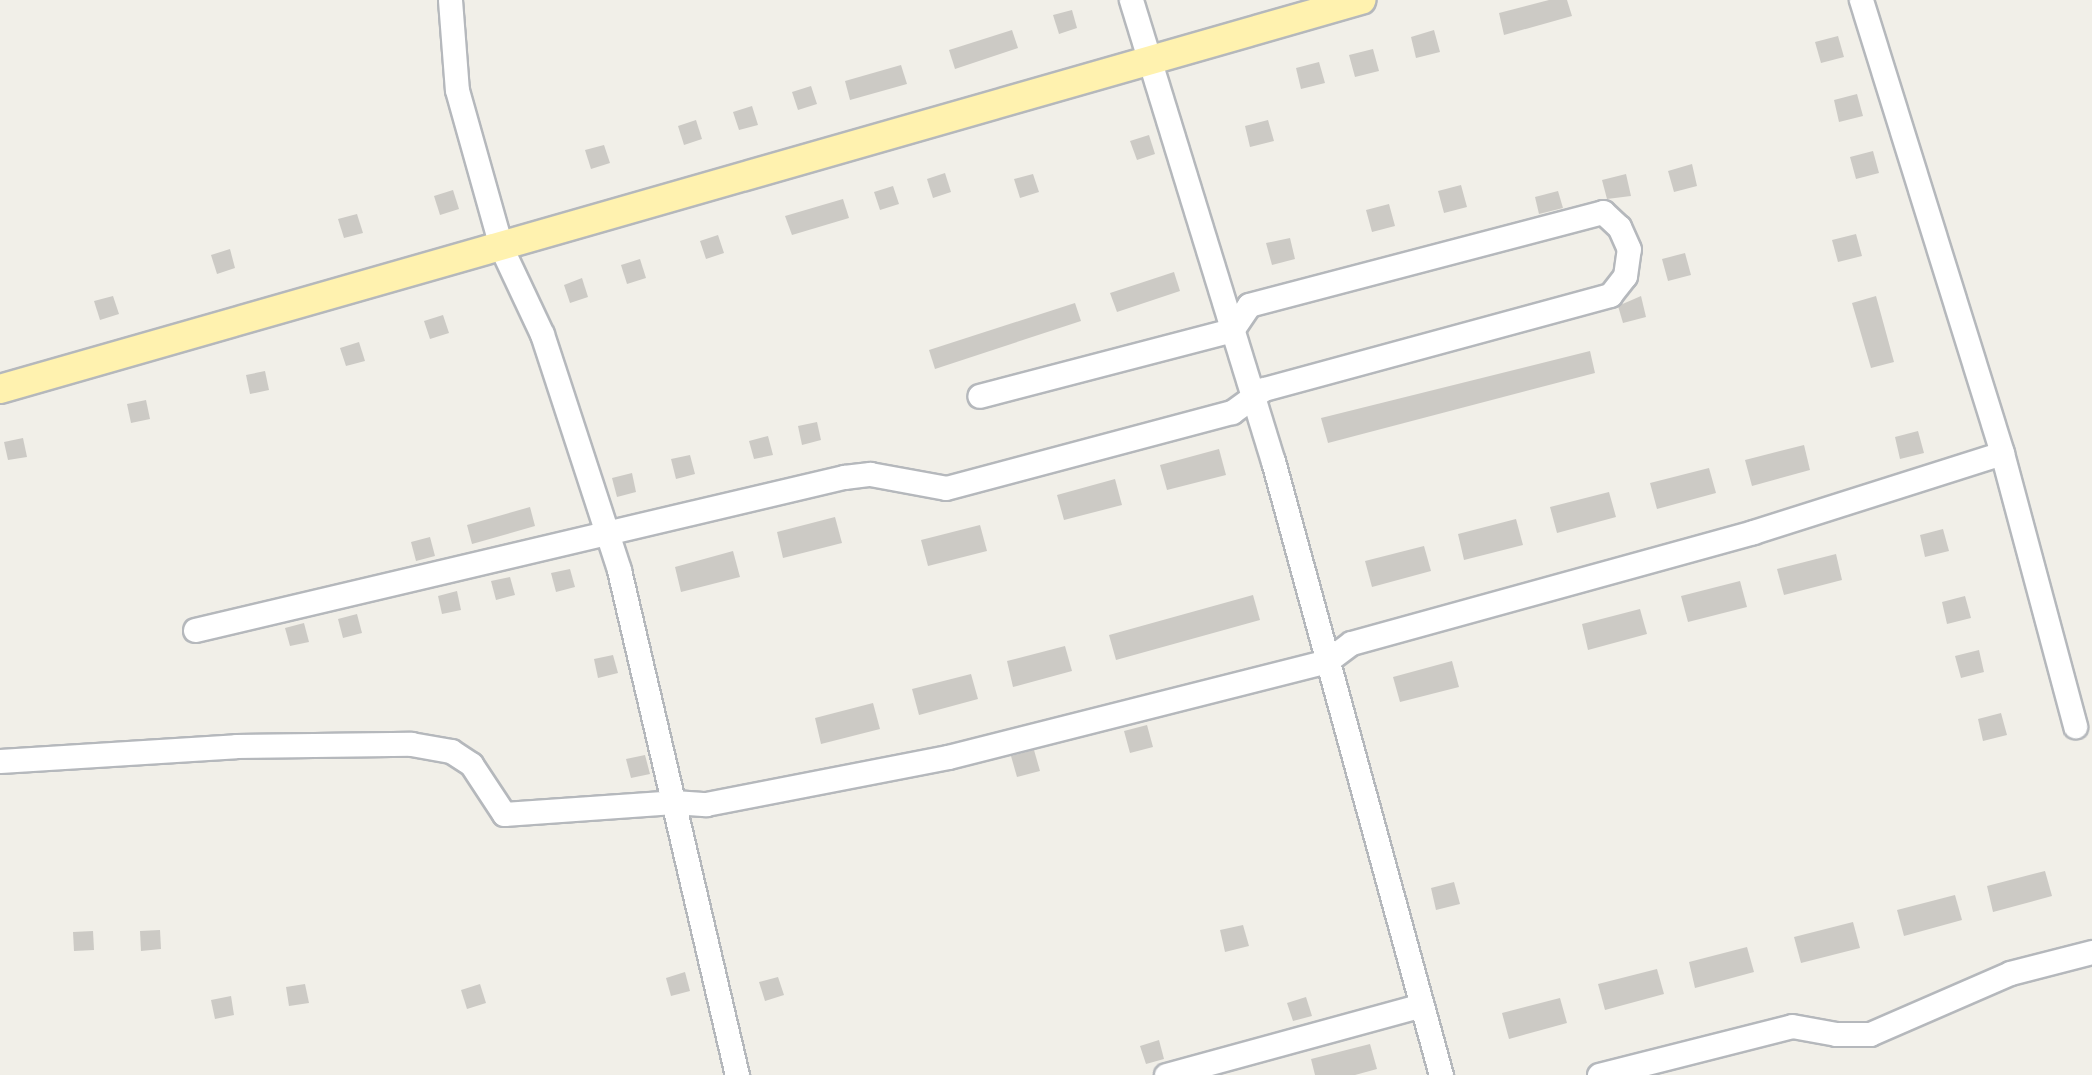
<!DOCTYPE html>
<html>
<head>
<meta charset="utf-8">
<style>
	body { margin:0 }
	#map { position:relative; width:2092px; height:1075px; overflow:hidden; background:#f1efe8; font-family:"Open Sans",sans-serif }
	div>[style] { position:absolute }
	.building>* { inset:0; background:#cccac5 }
	.roads { filter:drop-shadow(2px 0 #b5b8bc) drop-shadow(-2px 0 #b5b8bc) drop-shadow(0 2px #b5b8bc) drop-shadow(0 -2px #b5b8bc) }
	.minor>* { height:23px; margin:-11.5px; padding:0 11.5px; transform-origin:11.5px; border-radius:11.5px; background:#fff }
	.major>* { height:28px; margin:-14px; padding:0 14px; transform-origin:14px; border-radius:14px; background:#fff2af }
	span { translate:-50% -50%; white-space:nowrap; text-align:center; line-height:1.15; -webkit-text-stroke:7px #fff; paint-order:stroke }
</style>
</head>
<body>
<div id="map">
	<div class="building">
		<div style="clip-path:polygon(1549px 0,1567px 0,1572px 16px,1504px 35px,1499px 13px)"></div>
		<div style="clip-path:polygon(1072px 10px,1077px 28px,1059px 34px,1053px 15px)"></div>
		<div style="clip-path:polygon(1012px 30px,1018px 48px,955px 69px,949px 50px)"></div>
		<div style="clip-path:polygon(1434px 30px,1440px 52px,1416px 58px,1411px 37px)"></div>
		<div style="clip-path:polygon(1838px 36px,1844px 57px,1821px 63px,1815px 42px)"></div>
		<div style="clip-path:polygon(1373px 49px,1379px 71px,1355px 77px,1349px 55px)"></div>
		<div style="clip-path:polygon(1319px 62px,1325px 83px,1301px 89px,1296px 68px)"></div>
		<div style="clip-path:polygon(901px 65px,907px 84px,850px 100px,845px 81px)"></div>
		<div style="clip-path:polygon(811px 86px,817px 104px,798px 110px,792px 92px)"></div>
		<div style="clip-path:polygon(1857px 94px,1863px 116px,1839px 122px,1834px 100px)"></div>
		<div style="clip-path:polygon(752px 106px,758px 125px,739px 130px,733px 112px)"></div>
		<div style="clip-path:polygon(696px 120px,702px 139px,684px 145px,678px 126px)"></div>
		<div style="clip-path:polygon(1268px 120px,1274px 141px,1250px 147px,1245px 126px)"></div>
		<div style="clip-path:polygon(1149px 135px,1155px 154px,1137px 160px,1130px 141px)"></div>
		<div style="clip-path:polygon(604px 145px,610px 163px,591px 169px,585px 150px)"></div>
		<div style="clip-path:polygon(1873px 151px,1879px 173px,1856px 179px,1850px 157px)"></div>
		<div style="clip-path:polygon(1692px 164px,1697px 186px,1674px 192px,1668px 171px)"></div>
		<div style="clip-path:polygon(945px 173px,951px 192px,933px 198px,927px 179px)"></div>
		<div style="clip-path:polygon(1033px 174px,1039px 192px,1020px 198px,1014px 179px)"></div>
		<div style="clip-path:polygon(1626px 174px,1631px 196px,1607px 199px,1602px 180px)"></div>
		<div style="clip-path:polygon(1461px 185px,1467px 207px,1444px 213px,1438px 191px)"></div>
		<div style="clip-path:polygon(893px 186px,899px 204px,880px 210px,874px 192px)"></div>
		<div style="clip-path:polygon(453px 190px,459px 209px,440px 215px,434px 196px)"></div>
		<div style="clip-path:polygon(1558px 191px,1563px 208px,1539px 214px,1535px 197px)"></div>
		<div style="clip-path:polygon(843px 199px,849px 218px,792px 235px,785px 216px)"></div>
		<div style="clip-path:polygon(1389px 204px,1395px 226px,1372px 232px,1366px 210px)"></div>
		<div style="clip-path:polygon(357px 214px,363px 233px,344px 238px,338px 219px)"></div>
		<div style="clip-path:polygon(1856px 234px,1862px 256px,1838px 262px,1832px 240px)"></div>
		<div style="clip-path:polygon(718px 235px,724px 253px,706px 259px,700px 241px)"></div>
		<div style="clip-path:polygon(1290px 238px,1295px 259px,1272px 265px,1266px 243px)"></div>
		<div style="clip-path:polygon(230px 249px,235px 268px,217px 274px,211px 255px)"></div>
		<div style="clip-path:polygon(1685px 253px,1691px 275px,1668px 281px,1662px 259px)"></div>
		<div style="clip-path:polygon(640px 259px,646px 278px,627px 284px,621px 265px)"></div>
		<div style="clip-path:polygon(1174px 272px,1180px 291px,1117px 312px,1110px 293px)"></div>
		<div style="clip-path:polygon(582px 278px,588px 297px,570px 303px,564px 285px)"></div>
		<div style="clip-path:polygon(113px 296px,119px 314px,100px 320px,94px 301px)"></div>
		<div style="clip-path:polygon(1641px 296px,1646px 317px,1623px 323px,1618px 306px)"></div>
		<div style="clip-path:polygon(1876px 296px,1894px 362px,1871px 368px,1852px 303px)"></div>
		<div style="clip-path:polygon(1075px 303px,1081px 321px,935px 369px,929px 350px)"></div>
		<div style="clip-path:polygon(443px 315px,449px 333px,430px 339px,424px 321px)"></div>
		<div style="clip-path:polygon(359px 342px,365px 361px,346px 366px,340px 348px)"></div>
		<div style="clip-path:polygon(1590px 351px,1595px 373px,1328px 443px,1321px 418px)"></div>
		<div style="clip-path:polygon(265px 371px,269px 390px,250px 394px,246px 375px)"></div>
		<div style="clip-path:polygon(146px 400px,150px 419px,131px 423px,127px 404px)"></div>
		<div style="clip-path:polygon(817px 422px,821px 440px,802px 445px,798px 426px)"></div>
		<div style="clip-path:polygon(1918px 431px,1924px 453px,1900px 459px,1895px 437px)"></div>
		<div style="clip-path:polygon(768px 436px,773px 455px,754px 459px,749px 441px)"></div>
		<div style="clip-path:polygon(23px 438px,27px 457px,8px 460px,4px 442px)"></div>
		<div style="clip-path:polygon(1804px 445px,1810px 470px,1752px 486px,1745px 460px)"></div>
		<div style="clip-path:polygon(1219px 449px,1226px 475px,1167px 490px,1160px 465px)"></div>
		<div style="clip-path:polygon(690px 455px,695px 474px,676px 479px,671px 459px)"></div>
		<div style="clip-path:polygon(1709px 468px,1716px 493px,1657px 509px,1650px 483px)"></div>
		<div style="clip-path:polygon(632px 473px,636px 492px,617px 497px,612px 478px)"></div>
		<div style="clip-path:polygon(1115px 479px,1122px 505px,1064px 520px,1057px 495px)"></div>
		<div style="clip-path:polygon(1609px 492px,1616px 517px,1557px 533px,1550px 507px)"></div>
		<div style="clip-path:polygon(530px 507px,535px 526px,472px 544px,467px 525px)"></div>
		<div style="clip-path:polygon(835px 517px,842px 543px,783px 558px,777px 532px)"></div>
		<div style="clip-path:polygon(1516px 519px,1523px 545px,1464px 560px,1458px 534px)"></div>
		<div style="clip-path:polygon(980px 525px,987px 551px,928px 566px,921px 540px)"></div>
		<div style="clip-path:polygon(1943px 529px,1949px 551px,1925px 557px,1920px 535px)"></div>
		<div style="clip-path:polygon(430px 537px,435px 556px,416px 561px,411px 542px)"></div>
		<div style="clip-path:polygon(1424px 546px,1431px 571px,1372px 587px,1365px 561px)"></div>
		<div style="clip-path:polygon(733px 551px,740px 577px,681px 592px,675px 567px)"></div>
		<div style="clip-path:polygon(1836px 554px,1842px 580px,1784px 595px,1777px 569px)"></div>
		<div style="clip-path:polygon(570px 569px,575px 587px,556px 592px,551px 573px)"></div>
		<div style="clip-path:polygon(510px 577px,515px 595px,496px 600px,491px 581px)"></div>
		<div style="clip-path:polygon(1740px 581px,1747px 607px,1688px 622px,1681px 596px)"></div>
		<div style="clip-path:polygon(457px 591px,461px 610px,442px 614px,438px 596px)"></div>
		<div style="clip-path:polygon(1253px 595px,1260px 620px,1116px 660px,1109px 635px)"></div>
		<div style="clip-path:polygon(1965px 596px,1971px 618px,1947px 624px,1942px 602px)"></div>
		<div style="clip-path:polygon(1640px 609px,1647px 634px,1588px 650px,1582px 624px)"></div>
		<div style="clip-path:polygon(357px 614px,362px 633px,343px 638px,338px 619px)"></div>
		<div style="clip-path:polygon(304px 623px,309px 642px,290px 646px,285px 628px)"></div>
		<div style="clip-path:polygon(1065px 646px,1072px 671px,1013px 687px,1007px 661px)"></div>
		<div style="clip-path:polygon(1979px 650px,1984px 672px,1961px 678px,1955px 656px)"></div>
		<div style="clip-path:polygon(613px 655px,618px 673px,598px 678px,594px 659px)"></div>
		<div style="clip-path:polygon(1452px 661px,1459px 687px,1400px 702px,1393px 677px)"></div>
		<div style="clip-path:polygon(971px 674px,978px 699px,919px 715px,912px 689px)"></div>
		<div style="clip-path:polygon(873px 703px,880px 729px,821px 744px,815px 718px)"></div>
		<div style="clip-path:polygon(2001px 713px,2007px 735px,1983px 741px,1978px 719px)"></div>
		<div style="clip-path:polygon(1147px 725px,1153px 747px,1130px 753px,1124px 731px)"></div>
		<div style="clip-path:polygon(1034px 750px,1040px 771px,1017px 777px,1011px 756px)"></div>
		<div style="clip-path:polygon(645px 755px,650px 774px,631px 778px,626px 759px)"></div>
		<div style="clip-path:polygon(2045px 871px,2052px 896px,1993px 912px,1987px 886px)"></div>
		<div style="clip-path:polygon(1454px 882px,1460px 904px,1436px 910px,1431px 888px)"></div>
		<div style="clip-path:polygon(1955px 895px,1962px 920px,1904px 936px,1897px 910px)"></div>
		<div style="clip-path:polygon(1853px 922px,1860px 948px,1801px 963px,1794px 937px)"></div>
		<div style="clip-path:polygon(1243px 925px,1249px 946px,1225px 952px,1220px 930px)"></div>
		<div style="clip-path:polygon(160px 930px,161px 949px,141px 951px,140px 931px)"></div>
		<div style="clip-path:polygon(93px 931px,94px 950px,74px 951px,73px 932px)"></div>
		<div style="clip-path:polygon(1747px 947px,1754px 972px,1695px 988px,1689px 962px)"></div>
		<div style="clip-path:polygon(1657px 969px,1664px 994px,1605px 1010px,1598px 984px)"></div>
		<div style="clip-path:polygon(685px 972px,690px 991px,671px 996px,666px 978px)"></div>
		<div style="clip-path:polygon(778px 977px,784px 995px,765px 1001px,759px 982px)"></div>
		<div style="clip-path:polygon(305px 984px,309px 1003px,289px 1006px,286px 987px)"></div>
		<div style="clip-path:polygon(480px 984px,486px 1003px,467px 1009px,461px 990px)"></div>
		<div style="clip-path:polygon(231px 996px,234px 1015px,215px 1019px,211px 1000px)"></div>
		<div style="clip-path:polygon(1306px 997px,1312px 1016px,1293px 1021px,1287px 1003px)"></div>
		<div style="clip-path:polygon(1560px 998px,1567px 1023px,1509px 1039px,1502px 1013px)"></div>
		<div style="clip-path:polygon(1159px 1040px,1164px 1059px,1146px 1064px,1140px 1046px)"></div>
		<div style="clip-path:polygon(1370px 1044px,1377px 1069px,1355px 1075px,1315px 1075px,1311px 1059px)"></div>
	</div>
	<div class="roads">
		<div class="minor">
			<div style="left:450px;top:0;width:90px;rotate:85.6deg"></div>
			<div style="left:457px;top:90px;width:163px;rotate:74.3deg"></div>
			<div style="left:501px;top:247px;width:96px;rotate:64.8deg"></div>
			<div style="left:542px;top:334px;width:248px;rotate:71.9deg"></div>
			<div style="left:619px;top:570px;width:519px;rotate:76.85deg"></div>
			<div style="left:1131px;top:0;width:482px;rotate:72.9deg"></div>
			<div style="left:1273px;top:461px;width:637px;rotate:74.7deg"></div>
			<div style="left:1861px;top:0;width:474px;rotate:72.7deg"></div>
			<div style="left:2002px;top:453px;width:283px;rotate:75deg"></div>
			<div style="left:195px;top:630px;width:667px;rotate:-13.27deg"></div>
			<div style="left:844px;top:477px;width:26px;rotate:-7deg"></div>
			<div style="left:870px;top:474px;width:77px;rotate:10.4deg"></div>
			<div style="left:946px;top:488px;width:296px;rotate:-14.9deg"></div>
			<div style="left:1232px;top:412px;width:39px;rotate:-36deg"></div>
			<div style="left:1264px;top:389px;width:359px;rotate:-15.2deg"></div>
			<div style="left:1610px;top:295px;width:24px;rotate:-52deg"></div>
			<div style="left:1625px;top:276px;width:27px;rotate:-82deg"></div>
			<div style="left:1629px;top:249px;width:24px;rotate:-114deg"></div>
			<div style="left:1619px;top:227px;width:22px;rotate:-137deg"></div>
			<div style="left:1603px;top:212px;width:366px;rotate:165.3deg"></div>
			<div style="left:1249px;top:305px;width:30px;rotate:124deg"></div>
			<div style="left:1232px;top:330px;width:261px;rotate:165.4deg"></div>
			<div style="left:0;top:761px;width:236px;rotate:-3.6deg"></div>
			<div style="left:236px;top:746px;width:175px;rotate:-0.7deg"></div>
			<div style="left:411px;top:744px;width:41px;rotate:9.9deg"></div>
			<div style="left:451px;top:751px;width:24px;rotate:33deg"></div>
			<div style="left:471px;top:764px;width:60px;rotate:56.6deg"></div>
			<div style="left:504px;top:814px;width:170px;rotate:-4deg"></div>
			<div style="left:674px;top:802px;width:32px;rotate:4deg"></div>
			<div style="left:706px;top:804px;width:247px;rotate:-11deg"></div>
			<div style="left:948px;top:757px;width:391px;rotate:-14.2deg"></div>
			<div style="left:1327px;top:661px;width:30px;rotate:-37deg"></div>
			<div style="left:1351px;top:643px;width:417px;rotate:-15.4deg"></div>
			<div style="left:1753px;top:532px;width:261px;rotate:-17.6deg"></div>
			<div style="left:1166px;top:1075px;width:265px;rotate:-15.3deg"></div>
			<div style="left:1599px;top:1075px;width:199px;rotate:-14.2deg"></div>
			<div style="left:1792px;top:1026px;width:45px;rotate:10.3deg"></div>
			<div style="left:1836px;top:1034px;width:34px"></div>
			<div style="left:1870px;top:1034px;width:153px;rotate:-23.5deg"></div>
			<div style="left:2010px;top:973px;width:85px;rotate:-14.4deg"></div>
		</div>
		<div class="major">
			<div style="left:0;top:389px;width:1416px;rotate:-15.95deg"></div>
		</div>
	</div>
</div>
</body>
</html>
